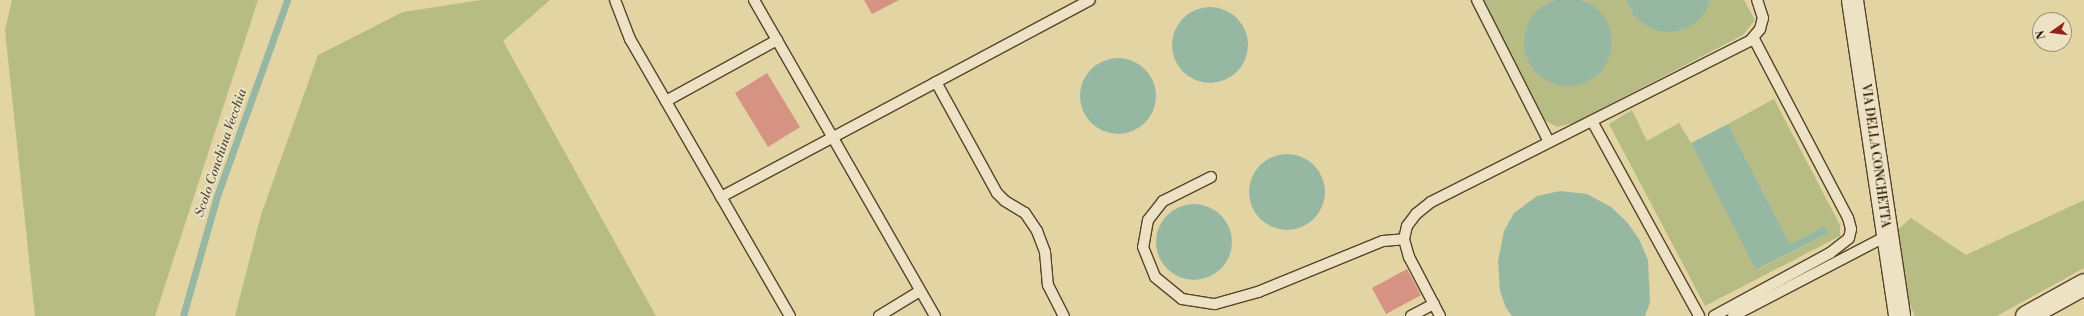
<!DOCTYPE html>
<html>
<head>
<meta charset="utf-8">
<style>
	body { margin:0 }
	#map { position:relative; width:2084px; height:316px; overflow:hidden; background:#e3d4a4; font-family:"Libre Bodoni",serif }
	div>[style] { position:absolute }
	.green>* { inset:0; background:#b6bc84 }
	.water>* { inset:0; background:#96b8a3 }
	.round { border-radius:50% }
	.stream>* { height:7px; margin:-3.5px; padding:0 3.5px; transform-origin:3.5px; border-radius:3.5px; background:#96b8a3 }
	.building>* { inset:0; background:#d69282 }
	.roads { filter:drop-shadow(1px 0 #57432b) drop-shadow(-1px 0 #57432b) drop-shadow(0 1px #57432b) drop-shadow(0 -1px #57432b) }
	.service>* { height:10px; margin:-5px; padding:0 5px; transform-origin:5px; border-radius:5px; background:#ede3c4 }
	.minor>* { height:21px; margin:-10.5px; padding:0 10.5px; transform-origin:10.5px; border-radius:10.5px; background:#ede3c4 }
	span { translate:-50% -50%; white-space:nowrap; text-align:center; line-height:1.15; -webkit-text-stroke:3.5px #ede3c4; paint-order:stroke }
	.street-label { font-size:12px; color:#281303 }
	.water-label { font-size:13px; color:#4e4d3b; font-style:italic }
	.north { position:absolute; left:2032px; top:12px; width:40px; height:40px; box-sizing:border-box; background:#ede3c4; border:1px solid #9e9077; border-radius:50%; rotate:256deg; font-size:11px; font-weight:700; line-height:16px; text-align:center; color:#281303 }
	.north::after { content:''; display:block; margin:auto; width:14px; height:18px; background:#8f2418; clip-path:polygon(50% 0,100% 100%,50% 72%,0 100%) }
</style>
</head>
<body>
<div id="map">
	<div class="green">
		<div style="clip-path:polygon(12px 0,258px 0,155px 316px,35px 316px,5px 30px)"></div>
		<div style="clip-path:polygon(481px 0,550px 0,503px 41px,656px 316px,235px 316px,261px 215px,318px 55px,403px 12px)"></div>
		<div style="clip-path:polygon(1483px 0,1554px 0,1543px 5px,1587px 82px,1599px 73px,1607px 61px,1585px 1px,1581px 0,1626px 0,1627px 2px,1708px 8px,1710px 0,1744px 0,1755px 20px,1743px 35px,1574px 123px,1557px 127px,1544px 120px)"></div>
		<div style="clip-path:polygon(1774px 99px,1840px 225px,1840px 236px,1705px 306px,1609px 124px,1632px 110px,1647px 141px,1679px 123px,1691px 143px,1757px 270px,1829px 233px,1825px 226px,1790px 244px,1728px 124px)"></div>
		<div style="clip-path:polygon(2084px 200px,2084px 268px,1997px 316px,1915px 316px,1908px 299px,1895px 232px,1911px 218px,1966px 255px)"></div>
	</div>
	<div class="water">
		<div class="round" style="left:1524px;top:-2px;width:88px;height:88px"></div>
		<div style="clip-path:polygon(1626px 0,1710px 0,1708px 8px,1699px 20px,1687px 28px,1673px 32px,1658px 31px,1645px 25px,1634px 16px)"></div>
		<div class="round" style="left:1172px;top:7px;width:76px;height:76px"></div>
		<div class="round" style="left:1080px;top:58px;width:76px;height:76px"></div>
		<div style="clip-path:polygon(1728px 124px,1790px 244px,1825px 226px,1829px 233px,1756px 270px,1691px 143px)"></div>
		<div class="round" style="left:1249px;top:154px;width:76px;height:76px"></div>
		<div style="clip-path:polygon(1560px 191px,1587px 194px,1611px 207px,1627px 222px,1639px 239px,1648px 260px,1650px 302px,1645px 316px,1512px 316px,1506px 308px,1500px 291px,1498px 261px,1504px 231px,1514px 213px,1537px 196px)"></div>
		<div class="round" style="left:1156px;top:204px;width:76px;height:76px"></div>
	</div>
	<div class="stream">
		<div style="left:183px;top:316px;width:125px;rotate:-74.2deg"></div>
		<div style="left:217px;top:196px;width:208px;rotate:-70.3deg"></div>
	</div>
	<div class="building">
		<div style="clip-path:polygon(864px 0,899px 0,872px 14px)"></div>
		<div style="clip-path:polygon(767px 73px,800px 127px,768px 147px,735px 93px)"></div>
		<div style="clip-path:polygon(1407px 269px,1421px 295px,1386px 314px,1372px 288px)"></div>
	</div>
	<div class="roads">
		<div class="service">
			<div style="left:615px;top:0;width:42px;rotate:69deg"></div>
			<div style="left:630px;top:39px;width:320px;rotate:60deg"></div>
			<div style="left:754px;top:0;width:364px;rotate:60.2deg"></div>
			<div style="left:1477px;top:0;width:159px;rotate:63.1deg"></div>
			<div style="left:936px;top:82px;width:127px;rotate:61.2deg"></div>
			<div style="left:997px;top:193px;width:11px;rotate:45deg"></div>
			<div style="left:1005px;top:201px;width:23px;rotate:31deg"></div>
			<div style="left:1025px;top:213px;width:22px;rotate:56deg"></div>
			<div style="left:1037px;top:231px;width:22px;rotate:69deg"></div>
			<div style="left:1045px;top:252px;width:33px;rotate:85deg"></div>
			<div style="left:1048px;top:285px;width:35px;rotate:63deg"></div>
			<div style="left:666px;top:101px;width:127px;rotate:-28.8deg"></div>
			<div style="left:1592px;top:121px;width:222px;rotate:61.2deg"></div>
			<div style="left:1211px;top:177px;width:54px;rotate:153.4deg"></div>
			<div style="left:1163px;top:201px;width:24px;rotate:128deg"></div>
			<div style="left:1148px;top:220px;width:27px;rotate:100deg"></div>
			<div style="left:1143px;top:247px;width:32px;rotate:68deg"></div>
			<div style="left:1155px;top:277px;width:35px;rotate:39deg"></div>
			<div style="left:1182px;top:299px;width:33px;rotate:9deg"></div>
			<div style="left:1215px;top:304px;width:45px;rotate:-15.6deg"></div>
			<div style="left:1258px;top:292px;width:135px;rotate:-22.2deg"></div>
			<div style="left:1383px;top:241px;width:21px;rotate:-5deg"></div>
			<div style="left:721px;top:197px;width:418px;rotate:-28.1deg"></div>
			<div style="left:879px;top:316px;width:48px;rotate:-31.4deg"></div>
			<div style="left:1411px;top:316px;width:26px;rotate:-28deg"></div>
			<div style="left:1440px;top:316px;width:67px;rotate:-117.7deg"></div>
			<div style="left:1409px;top:257px;width:19px;rotate:-106deg"></div>
			<div style="left:1404px;top:239px;width:13px;rotate:-77deg"></div>
			<div style="left:1407px;top:226px;width:15px;rotate:-53deg"></div>
			<div style="left:1416px;top:214px;width:19px;rotate:-39deg"></div>
			<div style="left:1431px;top:202px;width:357px;rotate:-26.8deg"></div>
			<div style="left:1750px;top:41px;width:16px;rotate:-50deg"></div>
			<div style="left:1760px;top:29px;width:11px;rotate:-75deg"></div>
			<div style="left:1763px;top:18px;width:19px;rotate:-108deg"></div>
			<div style="left:1714px;top:316px;width:132px;rotate:-28.5deg"></div>
			<div style="left:1830px;top:253px;width:24px;rotate:-38deg"></div>
			<div style="left:1849px;top:238px;width:9px;rotate:-77deg"></div>
			<div style="left:1851px;top:229px;width:11px;rotate:-105deg"></div>
			<div style="left:1848px;top:218px;width:204px;rotate:-117.7deg"></div>
			<div style="left:1733px;top:316px;width:174px;rotate:-27.5deg"></div>
		</div>
		<div class="minor">
			<div style="left:1852px;top:0;width:319px;rotate:81.5deg"></div>
			<div style="left:2026px;top:316px;width:66px;rotate:-28.9deg"></div>
		</div>
	</div>
	<div class="street-label">
		<span style="left:1875px;top:156px;rotate:82deg">VIA DELLA CONCHETTA</span>
	</div>
	<div class="water-label">
		<span style="left:221px;top:153px;rotate:-71deg">Scolo Conchina Vecchia</span>
	</div>
	<div class="north">N</div>
</div>
</body>
</html>
